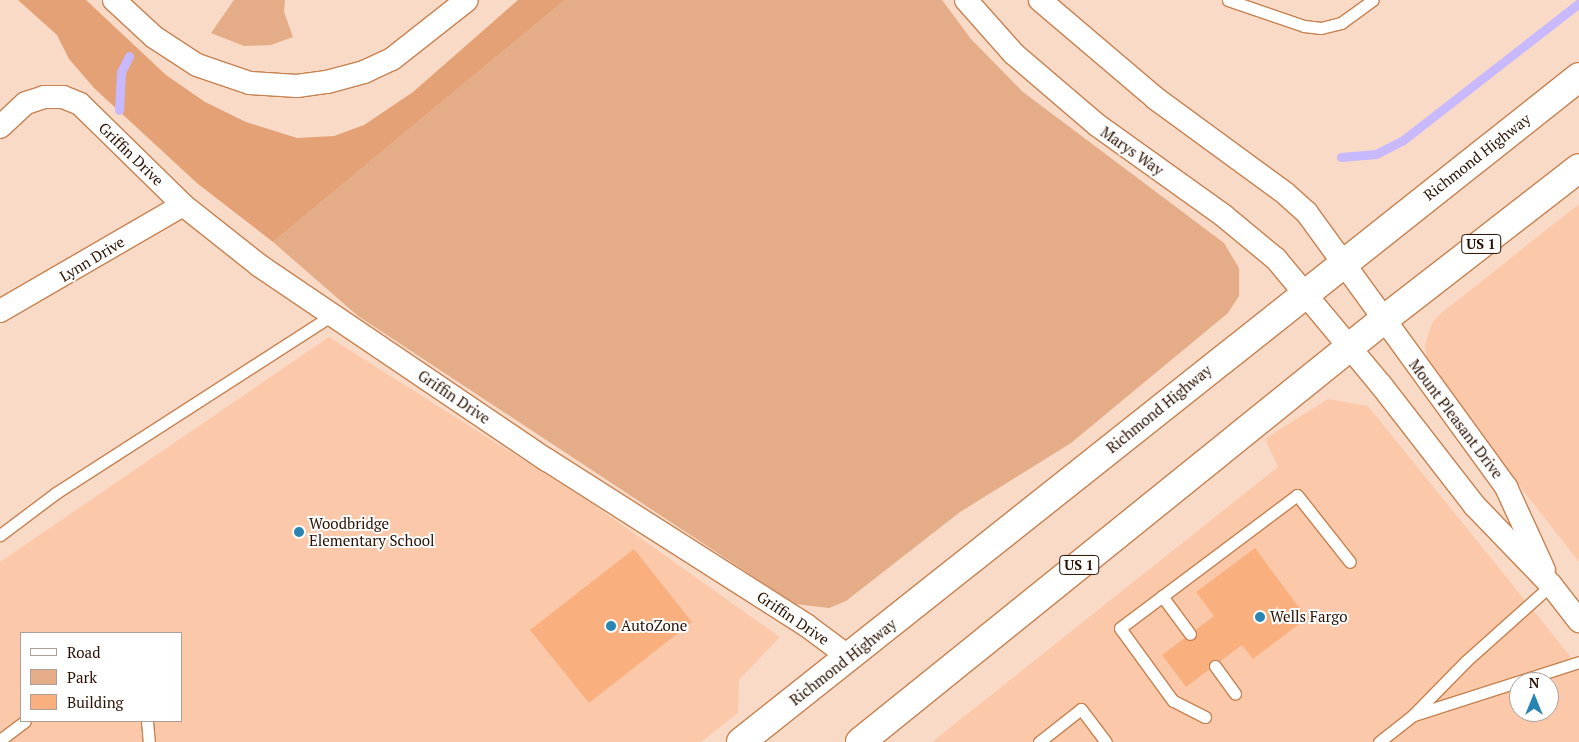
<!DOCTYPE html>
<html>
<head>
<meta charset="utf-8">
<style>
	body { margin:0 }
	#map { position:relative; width:1579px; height:742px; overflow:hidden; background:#f9dac7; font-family:"PT Serif",serif }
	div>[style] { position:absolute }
	.built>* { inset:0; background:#fbc9a9 }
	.green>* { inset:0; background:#e4ac87 }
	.forest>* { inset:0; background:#e3a175 }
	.stream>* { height:9px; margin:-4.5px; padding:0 4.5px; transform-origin:4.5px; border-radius:4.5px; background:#c8b8fd }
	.building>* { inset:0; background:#f9af7e }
	.roads { filter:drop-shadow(1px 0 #c78251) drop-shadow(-1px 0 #c78251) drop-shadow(0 1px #c78251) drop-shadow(0 -1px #c78251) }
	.lane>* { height:11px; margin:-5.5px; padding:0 5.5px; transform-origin:5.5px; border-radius:5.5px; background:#fff }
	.street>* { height:22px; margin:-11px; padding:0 11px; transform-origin:11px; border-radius:11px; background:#fff }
	.primary>* { height:28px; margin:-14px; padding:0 14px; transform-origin:14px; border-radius:14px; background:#fff }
	.dots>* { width:14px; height:14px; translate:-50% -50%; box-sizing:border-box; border:2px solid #fff; border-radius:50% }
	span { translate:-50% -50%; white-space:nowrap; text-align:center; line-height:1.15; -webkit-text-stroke:4px #fff; paint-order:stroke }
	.shield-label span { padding:1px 4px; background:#fff; border:1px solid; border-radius:4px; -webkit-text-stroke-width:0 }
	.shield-label { font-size:14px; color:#2a1000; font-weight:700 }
	.street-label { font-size:15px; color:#2a1000 }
	.poi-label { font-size:15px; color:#2a1000 }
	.left { translate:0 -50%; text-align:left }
	.legend { position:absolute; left:20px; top:632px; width:162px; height:90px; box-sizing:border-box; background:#fff; border:1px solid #aa9f99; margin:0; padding:6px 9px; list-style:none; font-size:15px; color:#2a1000 }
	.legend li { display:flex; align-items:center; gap:10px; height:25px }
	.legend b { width:25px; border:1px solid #aa9f99 }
	.north { position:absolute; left:1509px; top:672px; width:50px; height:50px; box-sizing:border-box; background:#fff; border:1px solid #aa9f99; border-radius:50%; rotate:0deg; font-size:14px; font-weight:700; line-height:20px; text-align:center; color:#2a1000 }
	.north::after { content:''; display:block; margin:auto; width:18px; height:22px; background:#2884b1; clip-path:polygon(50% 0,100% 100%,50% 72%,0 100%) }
</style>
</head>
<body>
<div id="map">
	<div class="built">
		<div style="clip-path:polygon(1579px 204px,1579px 562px,1443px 388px,1428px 366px,1425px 345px,1432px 323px,1439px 315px)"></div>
		<div style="clip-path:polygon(evenodd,329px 337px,591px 503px,780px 637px,739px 680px,738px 713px,701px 742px,0 742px,0 562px,329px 337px,21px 633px,181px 633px,181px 721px,21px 721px,21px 633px)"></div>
		<div style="clip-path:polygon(evenodd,1328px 399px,1368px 406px,1579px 667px,1579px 742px,932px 742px,1278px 467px,1265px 439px,1328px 399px,1519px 682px,1549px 682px,1549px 712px,1519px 712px,1519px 682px)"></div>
	</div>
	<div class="green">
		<div style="clip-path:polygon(234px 0,285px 0,284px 12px,293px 37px,271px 45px,244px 46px,211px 33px)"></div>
		<div style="clip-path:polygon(565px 0,942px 0,971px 39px,1023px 92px,1224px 243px,1239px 268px,1239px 296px,1228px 313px,1071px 443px,960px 512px,846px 601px,829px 608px,795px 604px,358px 316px,273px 242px)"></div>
	</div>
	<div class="forest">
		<div style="clip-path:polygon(18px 0,86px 0,166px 75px,205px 102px,246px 122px,297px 138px,334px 136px,364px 125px,413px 92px,518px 0,565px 0,273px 242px,198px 184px,94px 88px,69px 59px,57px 35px)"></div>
	</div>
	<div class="stream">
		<div style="left:119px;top:110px;width:38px;rotate:-87deg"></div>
		<div style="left:121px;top:72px;width:18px;rotate:-63deg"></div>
		<div style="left:1341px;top:157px;width:35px;rotate:-5deg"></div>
		<div style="left:1376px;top:154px;width:29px;rotate:-27deg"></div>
		<div style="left:1402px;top:141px;width:224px;rotate:-37.9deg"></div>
	</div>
	<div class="building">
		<div style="clip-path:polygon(1255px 548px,1307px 618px,1253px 659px,1242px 645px,1186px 687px,1162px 655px,1214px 616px,1196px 592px)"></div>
		<div style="clip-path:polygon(634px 549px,692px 622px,589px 703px,530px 630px)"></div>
	</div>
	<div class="roads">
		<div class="lane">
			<div style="left:1228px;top:0;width:80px;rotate:18.9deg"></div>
			<div style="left:1304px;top:26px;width:17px;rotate:7deg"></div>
			<div style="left:1321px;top:28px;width:21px;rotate:-14deg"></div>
			<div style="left:1341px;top:23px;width:39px;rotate:-36deg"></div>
			<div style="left:0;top:535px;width:70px;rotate:-36.9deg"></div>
			<div style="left:56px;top:493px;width:328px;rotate:-32.8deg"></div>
			<div style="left:1162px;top:596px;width:47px;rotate:53.6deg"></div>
			<div style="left:1215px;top:666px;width:34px;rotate:54deg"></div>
			<div style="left:1414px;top:715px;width:173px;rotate:-17.8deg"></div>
			<div style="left:1205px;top:717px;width:36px;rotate:-153deg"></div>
			<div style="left:1173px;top:701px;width:90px;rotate:-126deg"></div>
			<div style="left:1120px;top:628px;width:221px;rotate:-36.9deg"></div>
			<div style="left:1297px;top:495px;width:85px;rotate:51.7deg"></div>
			<div style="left:147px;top:721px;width:21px;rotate:85deg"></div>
			<div style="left:0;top:740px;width:31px;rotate:-37deg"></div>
			<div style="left:1039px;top:742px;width:53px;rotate:-38.2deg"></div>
			<div style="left:1081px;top:709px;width:41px;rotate:52.9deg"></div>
			<div style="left:1379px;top:742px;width:42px;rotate:-38.2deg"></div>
			<div style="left:1412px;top:716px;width:77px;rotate:-45.5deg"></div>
			<div style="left:1466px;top:661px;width:114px;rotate:-41.8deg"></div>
		</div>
		<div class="street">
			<div style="left:114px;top:0;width:54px;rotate:42.8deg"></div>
			<div style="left:154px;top:37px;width:51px;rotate:33.1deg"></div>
			<div style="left:197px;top:65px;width:56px;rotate:18.8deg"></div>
			<div style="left:250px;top:83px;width:47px;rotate:3.7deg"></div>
			<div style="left:297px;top:86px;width:30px;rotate:-8deg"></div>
			<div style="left:327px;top:82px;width:38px;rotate:-15deg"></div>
			<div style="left:364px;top:72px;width:31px;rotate:-25deg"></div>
			<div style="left:392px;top:59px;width:95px;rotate:-38.2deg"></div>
			<div style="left:966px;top:0;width:72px;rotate:48.4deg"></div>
			<div style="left:1014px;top:54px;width:109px;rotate:40.5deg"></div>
			<div style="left:1097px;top:125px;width:156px;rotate:35.6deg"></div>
			<div style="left:1224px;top:216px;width:67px;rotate:39.6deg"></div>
			<div style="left:1276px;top:259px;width:164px;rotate:50.2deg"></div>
			<div style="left:1381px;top:385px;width:152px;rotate:52.2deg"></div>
			<div style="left:1474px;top:505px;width:111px;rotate:46.1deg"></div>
			<div style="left:1551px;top:585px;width:46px;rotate:52.1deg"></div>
			<div style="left:1040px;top:0;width:151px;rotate:40.4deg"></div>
			<div style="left:1155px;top:98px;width:162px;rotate:36.2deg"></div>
			<div style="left:1286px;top:194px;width:28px;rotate:42deg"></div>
			<div style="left:1307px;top:213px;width:339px;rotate:54deg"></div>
			<div style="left:1506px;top:487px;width:91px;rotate:65.4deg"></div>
			<div style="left:0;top:127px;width:35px;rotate:-43deg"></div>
			<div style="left:26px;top:103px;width:19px;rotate:-18deg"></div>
			<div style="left:44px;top:97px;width:19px"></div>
			<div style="left:63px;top:97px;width:18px;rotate:22deg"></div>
			<div style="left:80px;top:104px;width:144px;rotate:44.4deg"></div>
			<div style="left:183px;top:205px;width:98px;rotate:38.4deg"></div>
			<div style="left:260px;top:266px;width:346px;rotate:34.1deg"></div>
			<div style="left:547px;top:460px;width:307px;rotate:32.5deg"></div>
			<div style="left:806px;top:625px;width:54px;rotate:36.7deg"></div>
			<div style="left:0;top:311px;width:211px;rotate:-30.1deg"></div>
		</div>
		<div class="primary">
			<div style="left:741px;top:742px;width:1070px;rotate:-38.43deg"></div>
			<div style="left:860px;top:742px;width:671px;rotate:-38.89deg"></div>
			<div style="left:1382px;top:321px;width:249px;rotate:-37.8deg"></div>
		</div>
	</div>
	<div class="dots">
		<div style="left:299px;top:532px;background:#2884b1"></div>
		<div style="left:1260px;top:617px;background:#2884b1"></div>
		<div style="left:611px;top:626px;background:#2884b1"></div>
	</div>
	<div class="shield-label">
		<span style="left:1481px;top:244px">US 1</span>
		<span style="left:1079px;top:565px">US 1</span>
	</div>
	<div class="street-label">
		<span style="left:1132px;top:151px;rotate:35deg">Marys Way</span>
		<span style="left:131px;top:154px;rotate:44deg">Griffin Drive</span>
		<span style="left:1477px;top:157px;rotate:-38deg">Richmond Highway</span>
		<span style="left:92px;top:259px;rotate:-31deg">Lynn Drive</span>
		<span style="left:454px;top:397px;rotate:34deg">Griffin Drive</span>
		<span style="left:1159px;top:409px;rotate:-39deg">Richmond Highway</span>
		<span style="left:1456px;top:419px;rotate:53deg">Mount Pleasant Drive</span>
		<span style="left:793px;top:618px;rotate:34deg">Griffin Drive</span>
		<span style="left:843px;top:662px;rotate:-38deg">Richmond Highway</span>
	</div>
	<div class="poi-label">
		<span class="left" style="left:309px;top:532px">Woodbridge<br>Elementary School</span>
		<span class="left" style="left:1270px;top:617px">Wells Fargo</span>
		<span class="left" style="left:621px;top:626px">AutoZone</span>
	</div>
	<ul class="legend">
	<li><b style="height:6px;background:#fff"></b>Road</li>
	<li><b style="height:14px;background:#e4ac87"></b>Park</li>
	<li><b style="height:14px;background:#f9af7e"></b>Building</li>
	</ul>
	<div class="north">N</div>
</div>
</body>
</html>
